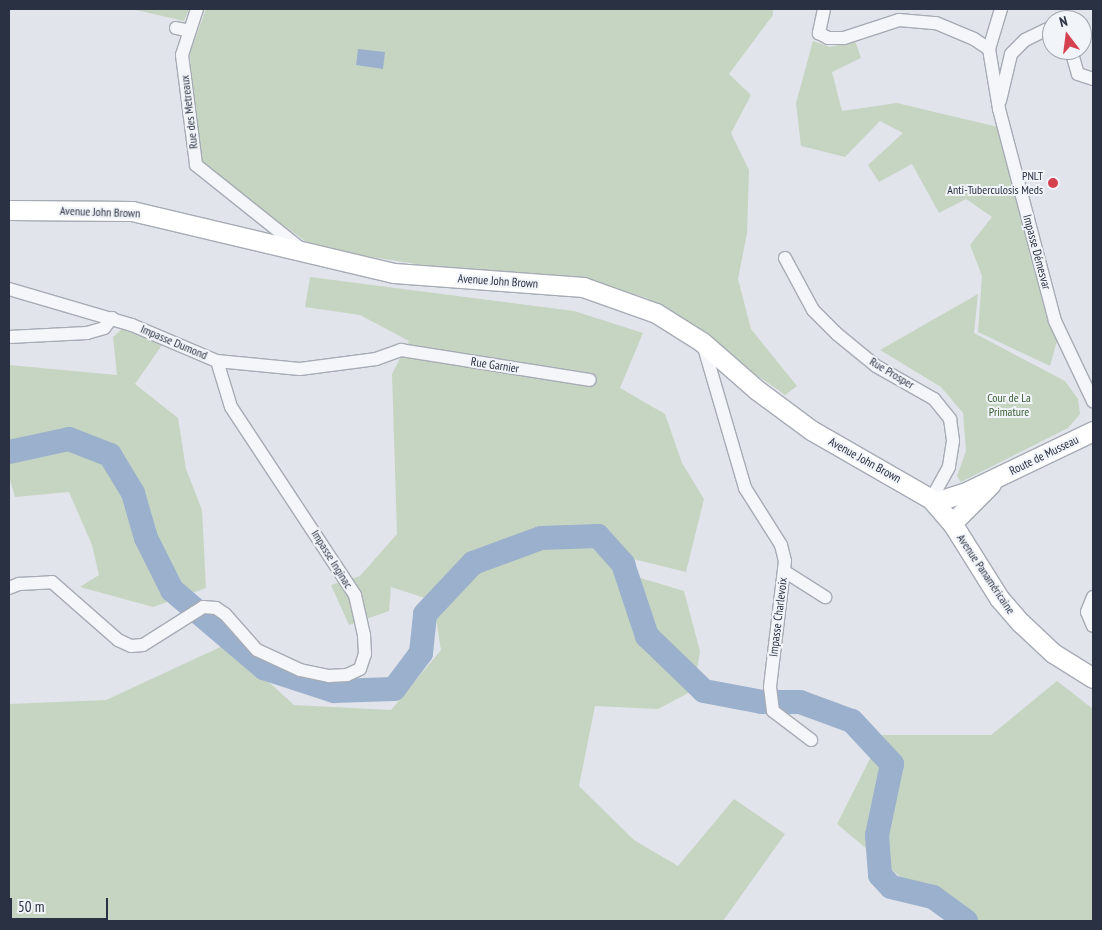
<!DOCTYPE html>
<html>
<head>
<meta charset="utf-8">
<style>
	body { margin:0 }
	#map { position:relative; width:1102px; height:930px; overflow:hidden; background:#e1e4eb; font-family:"PT Sans Narrow",sans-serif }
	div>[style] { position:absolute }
	.green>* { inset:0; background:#c6d5c2 }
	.water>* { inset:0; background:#9bb0cc }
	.river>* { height:24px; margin:-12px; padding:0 12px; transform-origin:12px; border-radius:12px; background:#9bb0cc }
	.roads { filter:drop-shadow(1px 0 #a6abb5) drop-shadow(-1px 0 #a6abb5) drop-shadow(0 1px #a6abb5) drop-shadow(0 -1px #a6abb5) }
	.street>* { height:12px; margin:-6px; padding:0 6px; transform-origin:6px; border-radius:6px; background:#f4f6f9 }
	.secondary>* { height:19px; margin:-9.5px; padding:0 9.5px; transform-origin:9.5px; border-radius:9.5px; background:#fff }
	.dots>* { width:14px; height:14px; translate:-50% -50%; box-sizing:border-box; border:2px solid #f1f4f8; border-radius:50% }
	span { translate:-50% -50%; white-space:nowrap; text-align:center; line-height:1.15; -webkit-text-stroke:4px #f1f4f8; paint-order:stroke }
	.street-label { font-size:12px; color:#293143 }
	.poi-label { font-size:12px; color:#293143 }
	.right { translate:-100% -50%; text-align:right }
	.park-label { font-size:12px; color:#3b6035 }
	.frame { position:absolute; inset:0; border:10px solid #293143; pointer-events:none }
	.north { position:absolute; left:1042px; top:10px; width:50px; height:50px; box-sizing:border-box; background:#f1f4f8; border:1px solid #a1a6b0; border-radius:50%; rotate:345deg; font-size:14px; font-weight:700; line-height:20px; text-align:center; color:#293143 }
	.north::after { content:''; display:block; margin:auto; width:18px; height:22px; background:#d5414f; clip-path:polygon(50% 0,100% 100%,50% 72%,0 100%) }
	.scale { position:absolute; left:10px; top:898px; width:98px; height:22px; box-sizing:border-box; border:2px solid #293143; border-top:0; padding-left:6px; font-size:15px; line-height:18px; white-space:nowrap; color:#293143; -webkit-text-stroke:4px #f1f4f8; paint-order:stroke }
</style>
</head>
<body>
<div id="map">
	<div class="green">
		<div style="clip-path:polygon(132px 9px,189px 9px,184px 21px)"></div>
		<div style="clip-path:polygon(206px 9px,773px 9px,773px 15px,729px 74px,751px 95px,731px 133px,749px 170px,747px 233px,738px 279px,751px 329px,797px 386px,785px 395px,647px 298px,591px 281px,467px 272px,315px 248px,198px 164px,190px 53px)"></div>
		<div style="clip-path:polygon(813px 41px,830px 47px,855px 41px,861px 58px,832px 72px,842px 111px,897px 103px,998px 127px,1047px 319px,1057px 341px,1050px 366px,978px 332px,982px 276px,970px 245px,992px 217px,966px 199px,939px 213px,912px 164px,879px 182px,868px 165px,903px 133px,880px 121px,845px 157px,801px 146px,796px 103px)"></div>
		<div style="clip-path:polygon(310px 277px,574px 311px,643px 333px,620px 388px,665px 414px,682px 463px,704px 499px,686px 572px,629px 558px,603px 533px,538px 533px,463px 563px,428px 599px,391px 587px,389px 611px,349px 625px,331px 585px,360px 576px,397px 534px,392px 374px,409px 341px,360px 315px,305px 307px)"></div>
		<div style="clip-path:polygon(978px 294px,974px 333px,1065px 381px,1078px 399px,1080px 414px,1068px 428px,961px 482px,957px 476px,966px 451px,963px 413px,941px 387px,880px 350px)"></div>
		<div style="clip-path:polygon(122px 329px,162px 345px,135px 384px,178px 418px,186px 469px,202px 510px,206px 588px,153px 607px,80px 587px,99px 575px,92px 545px,69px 492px,15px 497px,9px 476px,9px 365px,117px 375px,113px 337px)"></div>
		<div style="clip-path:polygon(595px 544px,624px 573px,684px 591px,700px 651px,694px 690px,658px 709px,595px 706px,579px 786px,634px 840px,678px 866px,734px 799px,785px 834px,723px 921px,9px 921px,9px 704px,106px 700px,227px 644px,294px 705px,391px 710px,441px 650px,435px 613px,477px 568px,542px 545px)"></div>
		<div style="clip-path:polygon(1057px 681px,1093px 709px,1093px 921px,953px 921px,837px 824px,882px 735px,991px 735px)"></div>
	</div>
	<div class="water">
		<div style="clip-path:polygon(358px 49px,385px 52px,383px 69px,356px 65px)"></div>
	</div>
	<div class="river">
		<div style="left:9px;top:452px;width:61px;rotate:-12.2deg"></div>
		<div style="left:69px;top:439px;width:44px;rotate:21.3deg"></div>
		<div style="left:110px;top:455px;width:44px;rotate:58.8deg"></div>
		<div style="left:133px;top:493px;width:47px;rotate:73.9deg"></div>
		<div style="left:146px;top:538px;width:58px;rotate:63.4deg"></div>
		<div style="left:172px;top:590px;width:121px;rotate:40.3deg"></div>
		<div style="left:264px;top:668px;width:74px;rotate:18.2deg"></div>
		<div style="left:334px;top:691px;width:60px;rotate:-1.9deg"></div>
		<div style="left:394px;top:689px;width:45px;rotate:-53.1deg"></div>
		<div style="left:421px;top:653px;width:39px;rotate:-84deg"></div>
		<div style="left:425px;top:614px;width:70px;rotate:-46.7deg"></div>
		<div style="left:473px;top:563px;width:72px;rotate:-20.2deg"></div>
		<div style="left:541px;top:538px;width:57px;rotate:-2deg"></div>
		<div style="left:598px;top:536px;width:38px;rotate:48deg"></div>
		<div style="left:623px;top:564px;width:76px;rotate:71.6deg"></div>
		<div style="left:647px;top:636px;width:79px;rotate:44deg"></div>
		<div style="left:704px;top:691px;width:59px;rotate:10.7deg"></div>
		<div style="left:762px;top:702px;width:38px"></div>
		<div style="left:800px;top:702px;width:55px;rotate:20.1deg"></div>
		<div style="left:852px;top:721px;width:59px;rotate:47.1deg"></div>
		<div style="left:892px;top:764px;width:73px;rotate:101.9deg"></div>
		<div style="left:877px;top:835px;width:40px;rotate:85.7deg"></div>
		<div style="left:880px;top:875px;width:16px;rotate:47deg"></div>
		<div style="left:891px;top:887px;width:43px;rotate:13.4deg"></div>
		<div style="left:933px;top:897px;width:41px;rotate:36deg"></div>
	</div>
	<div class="roads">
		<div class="street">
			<div style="left:197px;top:9px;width:48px;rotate:108.1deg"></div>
			<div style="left:182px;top:55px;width:111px;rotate:82.7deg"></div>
			<div style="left:196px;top:165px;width:133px;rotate:38.6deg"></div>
			<div style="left:824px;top:9px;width:25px;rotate:102deg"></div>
			<div style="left:819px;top:33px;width:10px;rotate:29deg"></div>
			<div style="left:828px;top:38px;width:16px"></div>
			<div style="left:844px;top:38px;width:58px;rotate:-18.1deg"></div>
			<div style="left:899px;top:20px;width:37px;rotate:5deg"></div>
			<div style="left:936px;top:23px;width:41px;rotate:22.8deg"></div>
			<div style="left:974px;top:39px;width:18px;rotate:34deg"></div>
			<div style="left:1001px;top:9px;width:42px;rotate:106.7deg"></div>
			<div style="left:989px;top:49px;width:61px;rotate:80.5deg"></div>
			<div style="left:999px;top:109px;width:219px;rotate:75.2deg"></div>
			<div style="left:1055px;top:321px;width:89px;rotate:64.6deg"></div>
			<div style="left:176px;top:28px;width:14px;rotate:12deg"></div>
			<div style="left:1071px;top:50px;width:25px;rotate:74deg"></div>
			<div style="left:1078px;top:74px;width:16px;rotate:18deg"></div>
			<div style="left:1000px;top:101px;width:48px;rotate:-76.8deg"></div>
			<div style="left:1011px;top:54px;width:20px;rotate:-45deg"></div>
			<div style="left:1025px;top:40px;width:30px;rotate:-26deg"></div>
			<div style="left:785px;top:258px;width:59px;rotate:61.7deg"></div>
			<div style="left:813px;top:310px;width:34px;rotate:45deg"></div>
			<div style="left:837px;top:334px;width:50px;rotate:39.4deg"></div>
			<div style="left:876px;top:366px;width:67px;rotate:29.6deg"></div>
			<div style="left:934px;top:399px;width:26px;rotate:51deg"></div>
			<div style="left:950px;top:419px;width:22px;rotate:82deg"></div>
			<div style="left:953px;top:441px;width:26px;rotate:99deg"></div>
			<div style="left:949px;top:467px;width:37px;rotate:119deg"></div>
			<div style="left:9px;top:289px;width:128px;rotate:16.3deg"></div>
			<div style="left:132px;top:325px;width:92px;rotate:23deg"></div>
			<div style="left:217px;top:361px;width:83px;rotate:5.5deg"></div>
			<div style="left:300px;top:369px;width:77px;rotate:-7.5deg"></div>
			<div style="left:376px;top:359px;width:27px;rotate:-20deg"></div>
			<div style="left:401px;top:350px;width:191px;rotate:9deg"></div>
			<div style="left:9px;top:337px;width:78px;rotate:-2.9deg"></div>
			<div style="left:87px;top:333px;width:18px;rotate:-16deg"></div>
			<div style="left:104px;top:328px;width:13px;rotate:-51deg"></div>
			<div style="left:703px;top:344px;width:150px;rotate:73.7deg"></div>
			<div style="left:745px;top:488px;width:67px;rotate:57.7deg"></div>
			<div style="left:781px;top:545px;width:16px;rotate:76deg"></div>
			<div style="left:785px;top:561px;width:127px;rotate:96.8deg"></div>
			<div style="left:770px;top:687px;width:24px;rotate:83deg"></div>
			<div style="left:773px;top:711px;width:48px;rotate:37.3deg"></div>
			<div style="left:784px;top:571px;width:49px;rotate:32.4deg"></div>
			<div style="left:9px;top:588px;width:11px;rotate:-22deg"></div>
			<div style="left:19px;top:584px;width:33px;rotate:-3deg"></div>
			<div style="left:52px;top:582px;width:88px;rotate:41.3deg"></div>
			<div style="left:118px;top:640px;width:14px;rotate:25deg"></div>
			<div style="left:131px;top:646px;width:12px;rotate:-5deg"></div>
			<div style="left:143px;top:645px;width:71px;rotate:-32.3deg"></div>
			<div style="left:203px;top:607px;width:13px;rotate:4deg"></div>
			<div style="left:216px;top:608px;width:11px;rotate:34deg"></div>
			<div style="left:225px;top:614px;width:48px;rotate:48.4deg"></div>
			<div style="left:257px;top:650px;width:47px;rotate:24.9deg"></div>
			<div style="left:300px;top:670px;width:30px;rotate:12deg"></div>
			<div style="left:329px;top:676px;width:18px;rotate:-3deg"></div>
			<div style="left:347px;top:675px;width:14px;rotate:-25deg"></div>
			<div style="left:360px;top:669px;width:16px;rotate:-72deg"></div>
			<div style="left:365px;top:654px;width:19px;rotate:-93deg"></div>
			<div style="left:364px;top:635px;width:41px;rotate:-102.7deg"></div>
			<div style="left:355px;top:595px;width:225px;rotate:-123.4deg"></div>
			<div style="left:231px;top:407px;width:48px;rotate:-106.9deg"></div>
			<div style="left:1093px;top:597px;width:16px;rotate:112deg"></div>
			<div style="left:1087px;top:612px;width:15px;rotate:67deg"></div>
		</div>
		<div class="secondary">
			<div style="left:9px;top:210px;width:123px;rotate:0.5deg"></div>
			<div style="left:132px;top:211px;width:269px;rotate:13.3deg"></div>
			<div style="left:394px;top:273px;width:190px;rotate:4.2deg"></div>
			<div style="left:583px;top:287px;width:77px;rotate:19.6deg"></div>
			<div style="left:656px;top:313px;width:54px;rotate:32.2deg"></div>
			<div style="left:702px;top:342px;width:73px;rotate:41.1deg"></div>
			<div style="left:757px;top:390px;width:67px;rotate:36.5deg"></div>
			<div style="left:811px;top:430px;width:138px;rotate:29.9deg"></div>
			<div style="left:931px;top:499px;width:32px;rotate:49deg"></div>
			<div style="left:952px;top:523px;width:89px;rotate:57.9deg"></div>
			<div style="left:999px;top:598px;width:33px;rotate:49deg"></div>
			<div style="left:1021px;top:623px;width:44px;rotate:43.2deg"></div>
			<div style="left:1053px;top:653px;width:47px;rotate:32deg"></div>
			<div style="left:935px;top:502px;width:35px;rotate:-18deg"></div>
			<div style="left:968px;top:491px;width:139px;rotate:-25.6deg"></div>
			<div style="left:952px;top:523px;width:55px;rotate:-45deg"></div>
		</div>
	</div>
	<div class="dots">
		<div style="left:1053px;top:183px;background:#d5414f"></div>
	</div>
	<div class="street-label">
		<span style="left:189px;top:112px;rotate:-97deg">Rue des Metreaux</span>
		<span style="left:100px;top:212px;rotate:2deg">Avenue John Brown</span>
		<span style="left:1037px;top:252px;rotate:75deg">Impasse Démesvar</span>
		<span style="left:498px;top:281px;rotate:4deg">Avenue John Brown</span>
		<span style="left:174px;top:342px;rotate:23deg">Impasse Dumond</span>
		<span style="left:495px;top:365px;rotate:9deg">Rue Garnier</span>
		<span style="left:892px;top:373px;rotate:31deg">Rue Prosper</span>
		<span style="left:1044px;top:455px;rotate:-26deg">Route de Musseau</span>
		<span style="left:865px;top:460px;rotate:29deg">Avenue John Brown</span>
		<span style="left:332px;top:559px;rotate:58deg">Impasse Inginac</span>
		<span style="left:986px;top:574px;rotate:56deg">Avenue Panaméricaine</span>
		<span style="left:778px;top:617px;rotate:-83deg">Impasse Charlevoix</span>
	</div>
	<div class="poi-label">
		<span class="right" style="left:1043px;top:183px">PNLT<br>Anti-Tuberculosis Meds</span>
	</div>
	<div class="park-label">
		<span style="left:1009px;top:405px">Cour de La<br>Primature</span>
	</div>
	<div class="frame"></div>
	<div class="north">N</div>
	<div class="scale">50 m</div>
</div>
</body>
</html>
